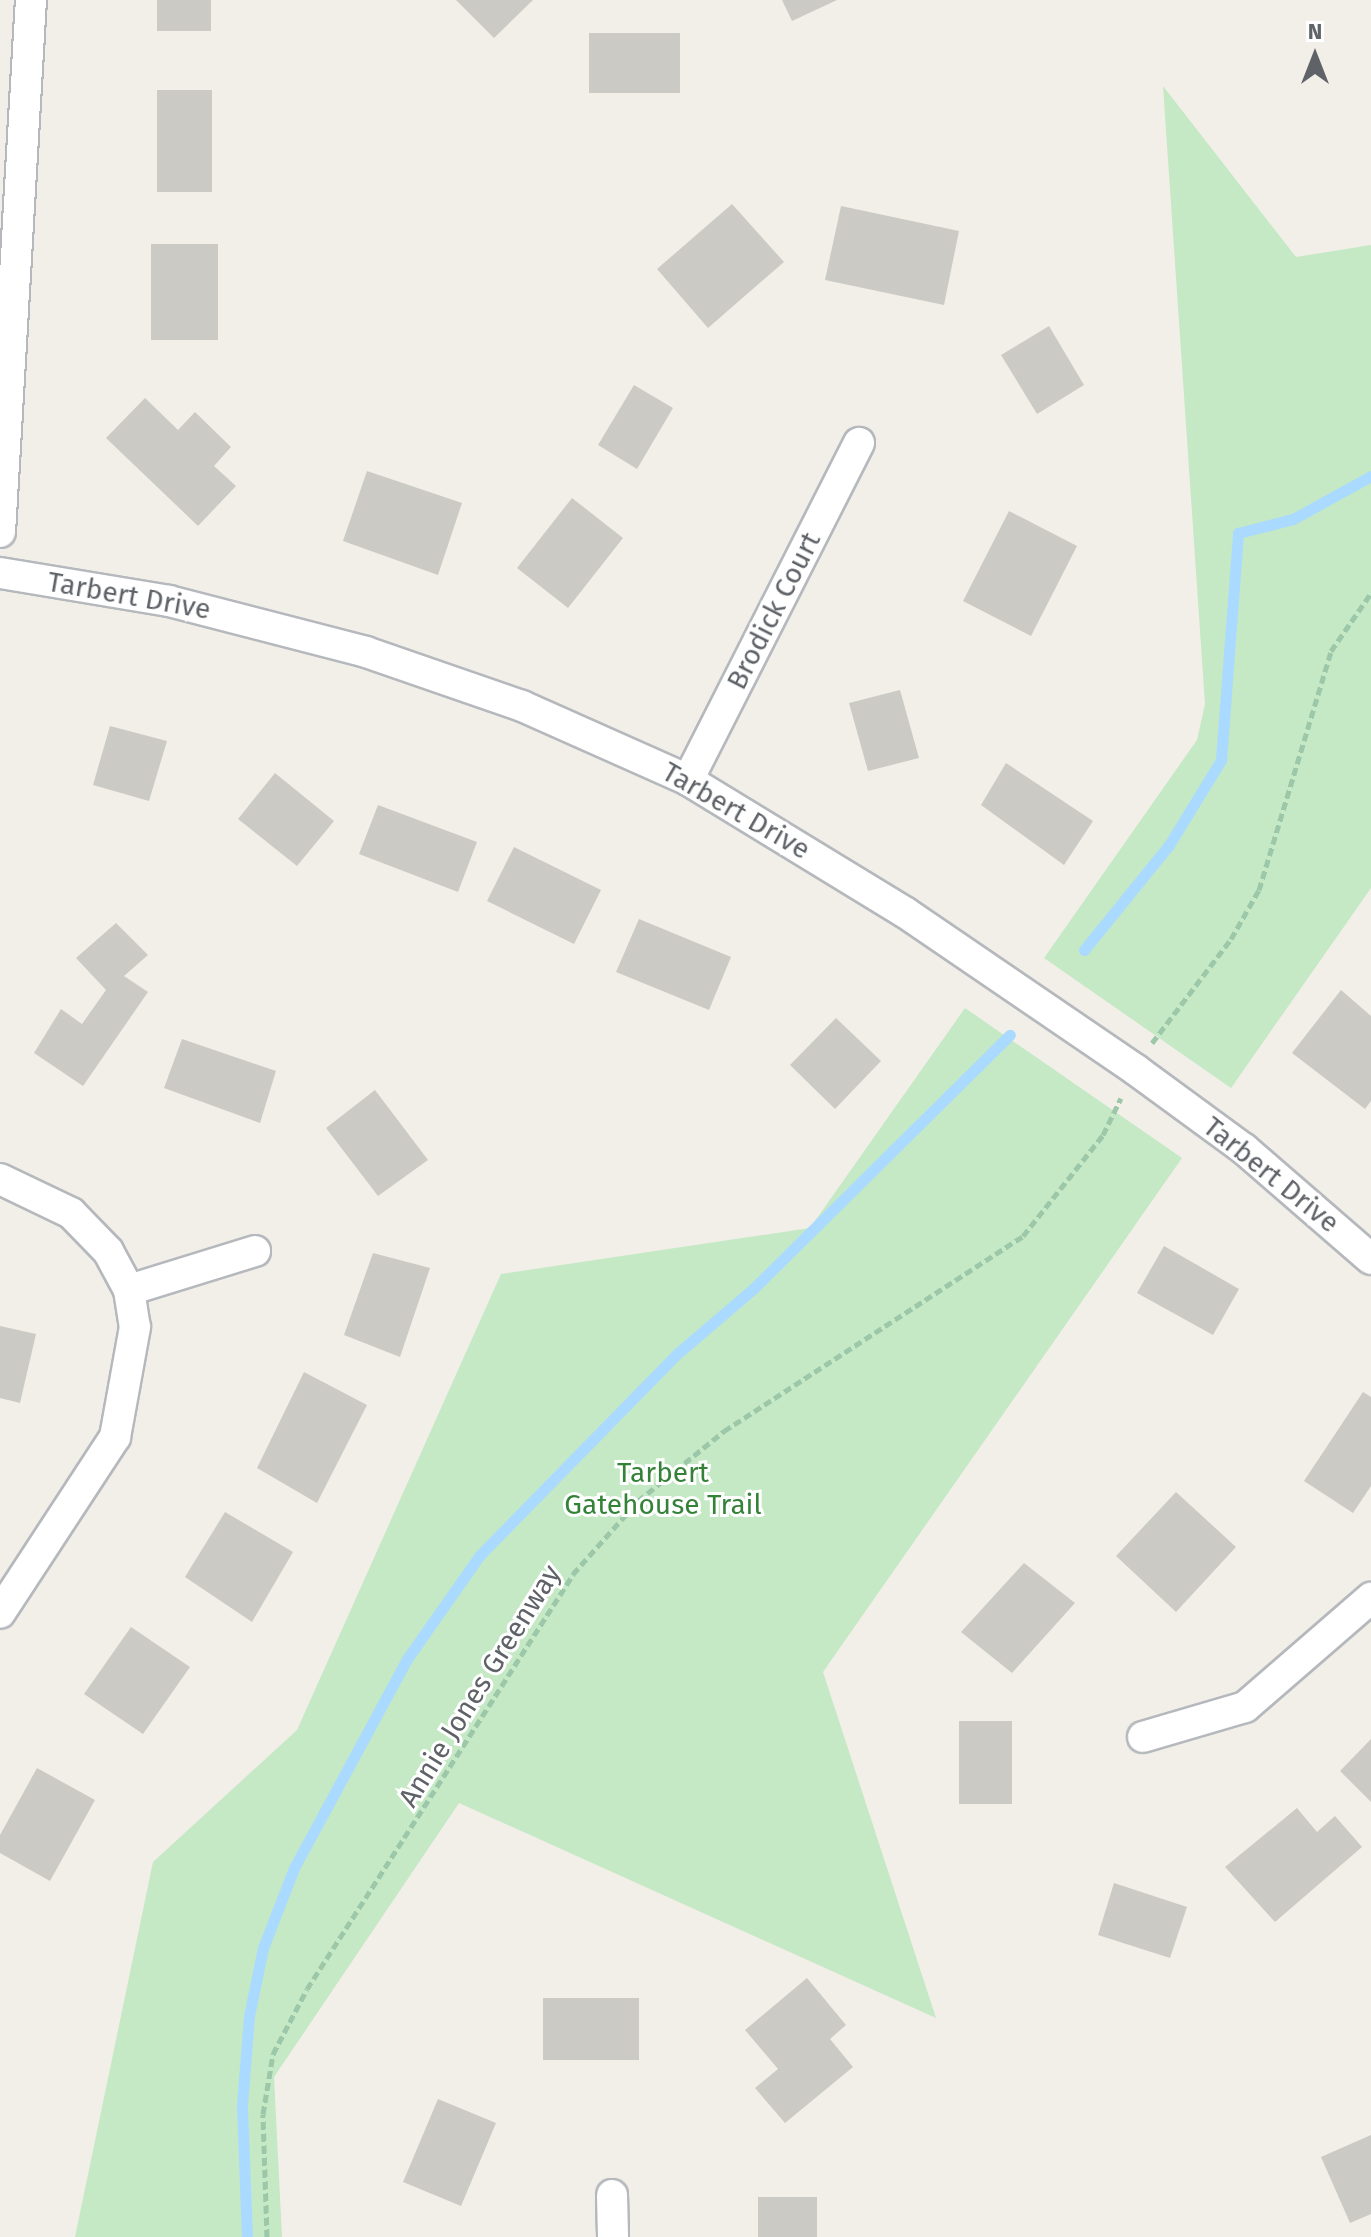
<!DOCTYPE html>
<html>
<head>
<meta charset="utf-8">
<style>
	body { margin:0 }
	#map { position:relative; width:1371px; height:2237px; overflow:hidden; background:#f1efe8; font-family:"Fira Sans",sans-serif }
	div>[style] { position:absolute }
	.green>* { inset:0; background:#c5e8c5 }
	.stream>* { height:11px; margin:-5.5px; padding:0 5.5px; transform-origin:5.5px; border-radius:5.5px; background:#aadaff }
	.building>* { inset:0; background:#cccac5 }
	.path>* { height:5px; margin-top:-2.5px; transform-origin:0; background:repeating-linear-gradient(90deg,#9cc7a9 0 8px,transparent 0 12px) }
	.roads { filter:drop-shadow(2px 0 #b5b8bc) drop-shadow(-2px 0 #b5b8bc) drop-shadow(0 2px #b5b8bc) drop-shadow(0 -2px #b5b8bc) }
	.street>* { height:30px; margin:-15px; padding:0 15px; transform-origin:15px; border-radius:15px; background:#fff }
	span { translate:-50% -50%; white-space:nowrap; text-align:center; line-height:1.15; -webkit-text-stroke:6px #fff; paint-order:stroke }
	.street-label { font-size:28px; color:#5f6368 }
	.park-label { font-size:28px; color:#348238 }
	.north { position:absolute; left:1275px; top:16px; width:80px; height:80px; -webkit-text-stroke:6px #fff; paint-order:stroke; rotate:0deg; font-size:22px; font-weight:700; line-height:32px; text-align:center; color:#5f6368 }
	.north::after { content:''; display:block; margin:auto; width:28px; height:36px; background:#5f6368; clip-path:polygon(50% 0,100% 100%,50% 72%,0 100%) }
</style>
</head>
<body>
<div id="map">
	<div class="green">
		<div style="clip-path:polygon(1163px 86px,1296px 257px,1371px 245px,1371px 888px,1231px 1088px,1044px 958px,1197px 740px,1205px 704px)"></div>
		<div style="clip-path:polygon(965px 1008px,1182px 1158px,823px 1672px,936px 2018px,459px 1803px,274px 2077px,282px 2237px,75px 2237px,153px 1862px,297px 1730px,501px 1274px,810px 1228px)"></div>
	</div>
	<div class="stream">
		<div style="left:1084px;top:950px;width:135px;rotate:-51deg"></div>
		<div style="left:1169px;top:845px;width:100px;rotate:-58.5deg"></div>
		<div style="left:1221px;top:760px;width:228px;rotate:-85.7deg"></div>
		<div style="left:1238px;top:533px;width:57px;rotate:-14.3deg"></div>
		<div style="left:1293px;top:519px;width:89px;rotate:-28.9deg"></div>
		<div style="left:247px;top:2237px;width:132px;rotate:-92.2deg"></div>
		<div style="left:242px;top:2105px;width:89px;rotate:-85.5deg"></div>
		<div style="left:249px;top:2016px;width:69px;rotate:-78.4deg"></div>
		<div style="left:263px;top:1948px;width:86px;rotate:-68.8deg"></div>
		<div style="left:294px;top:1868px;width:238px;rotate:-61.6deg"></div>
		<div style="left:407px;top:1659px;width:126px;rotate:-55deg"></div>
		<div style="left:479px;top:1556px;width:284px;rotate:-45.6deg"></div>
		<div style="left:678px;top:1353px;width:100px;rotate:-40.5deg"></div>
		<div style="left:754px;top:1288px;width:360px;rotate:-44.7deg"></div>
	</div>
	<div class="building">
		<div style="clip-path:polygon(157px 0,211px 0,211px 31px,157px 31px)"></div>
		<div style="clip-path:polygon(456px 0,533px 0,494px 38px)"></div>
		<div style="clip-path:polygon(782px 0,837px 0,792px 21px)"></div>
		<div style="clip-path:polygon(589px 33px,680px 33px,680px 93px,589px 93px)"></div>
		<div style="clip-path:polygon(157px 90px,212px 90px,212px 192px,157px 192px)"></div>
		<div style="clip-path:polygon(732px 204px,784px 262px,708px 328px,657px 269px)"></div>
		<div style="clip-path:polygon(841px 206px,959px 231px,944px 305px,825px 280px)"></div>
		<div style="clip-path:polygon(151px 244px,218px 244px,218px 340px,151px 340px)"></div>
		<div style="clip-path:polygon(1049px 326px,1084px 385px,1037px 414px,1001px 355px)"></div>
		<div style="clip-path:polygon(634px 385px,673px 408px,637px 469px,598px 445px)"></div>
		<div style="clip-path:polygon(145px 398px,178px 430px,195px 412px,231px 447px,214px 466px,236px 486px,198px 526px,106px 438px)"></div>
		<div style="clip-path:polygon(367px 471px,462px 503px,438px 575px,343px 541px)"></div>
		<div style="clip-path:polygon(572px 498px,623px 538px,568px 608px,517px 568px)"></div>
		<div style="clip-path:polygon(1009px 511px,1077px 546px,1031px 636px,963px 601px)"></div>
		<div style="clip-path:polygon(900px 690px,919px 758px,868px 771px,849px 703px)"></div>
		<div style="clip-path:polygon(110px 726px,167px 741px,149px 801px,93px 785px)"></div>
		<div style="clip-path:polygon(1006px 763px,1093px 821px,1064px 865px,981px 805px)"></div>
		<div style="clip-path:polygon(275px 773px,334px 821px,297px 866px,238px 819px)"></div>
		<div style="clip-path:polygon(378px 805px,477px 842px,458px 892px,359px 854px)"></div>
		<div style="clip-path:polygon(514px 847px,601px 890px,574px 944px,487px 901px)"></div>
		<div style="clip-path:polygon(639px 919px,731px 957px,709px 1010px,616px 972px)"></div>
		<div style="clip-path:polygon(116px 923px,148px 955px,124px 976px,148px 992px,83px 1086px,34px 1053px,61px 1009px,82px 1024px,106px 990px,76px 958px)"></div>
		<div style="clip-path:polygon(1341px 990px,1371px 1016px,1371px 1101px,1365px 1109px,1292px 1053px)"></div>
		<div style="clip-path:polygon(836px 1018px,881px 1061px,835px 1109px,790px 1065px)"></div>
		<div style="clip-path:polygon(182px 1039px,276px 1071px,260px 1123px,164px 1088px)"></div>
		<div style="clip-path:polygon(375px 1090px,428px 1160px,378px 1196px,326px 1128px)"></div>
		<div style="clip-path:polygon(1164px 1246px,1239px 1289px,1213px 1335px,1137px 1293px)"></div>
		<div style="clip-path:polygon(373px 1253px,430px 1268px,400px 1357px,344px 1335px)"></div>
		<div style="clip-path:polygon(0 1326px,36px 1334px,20px 1403px,0 1398px)"></div>
		<div style="clip-path:polygon(304px 1372px,367px 1405px,317px 1503px,257px 1468px)"></div>
		<div style="clip-path:polygon(1363px 1392px,1371px 1397px,1371px 1486px,1353px 1513px,1304px 1481px)"></div>
		<div style="clip-path:polygon(1176px 1492px,1236px 1547px,1176px 1612px,1116px 1556px)"></div>
		<div style="clip-path:polygon(225px 1512px,293px 1552px,252px 1622px,185px 1577px)"></div>
		<div style="clip-path:polygon(1024px 1563px,1075px 1603px,1012px 1673px,961px 1632px)"></div>
		<div style="clip-path:polygon(131px 1627px,190px 1667px,143px 1734px,84px 1694px)"></div>
		<div style="clip-path:polygon(959px 1721px,1012px 1721px,1012px 1804px,959px 1804px)"></div>
		<div style="clip-path:polygon(1371px 1739px,1371px 1802px,1340px 1771px)"></div>
		<div style="clip-path:polygon(37px 1768px,95px 1800px,50px 1881px,0 1853px,0 1835px)"></div>
		<div style="clip-path:polygon(1297px 1808px,1317px 1832px,1335px 1816px,1362px 1847px,1275px 1922px,1225px 1867px)"></div>
		<div style="clip-path:polygon(1114px 1883px,1187px 1907px,1170px 1958px,1098px 1935px)"></div>
		<div style="clip-path:polygon(807px 1978px,846px 2025px,830px 2039px,853px 2067px,785px 2123px,755px 2088px,778px 2069px,745px 2030px)"></div>
		<div style="clip-path:polygon(543px 1998px,639px 1998px,639px 2060px,543px 2060px)"></div>
		<div style="clip-path:polygon(438px 2099px,496px 2123px,461px 2206px,403px 2182px)"></div>
		<div style="clip-path:polygon(1371px 2135px,1371px 2214px,1350px 2223px,1321px 2157px)"></div>
		<div style="clip-path:polygon(758px 2197px,817px 2197px,817px 2237px,758px 2237px)"></div>
	</div>
	<div class="path">
		<div style="left:1152px;top:1043px;width:131px;rotate:-52.8deg"></div>
		<div style="left:1231px;top:939px;width:56px;rotate:-60.3deg"></div>
		<div style="left:1259px;top:890px;width:250px;rotate:-73.2deg"></div>
		<div style="left:1331px;top:651px;width:70px;rotate:-55.4deg"></div>
		<div style="left:267px;top:2237px;width:123px;rotate:-91.9deg"></div>
		<div style="left:263px;top:2114px;width:61px;rotate:-80.5deg"></div>
		<div style="left:273px;top:2054px;width:73px;rotate:-62.4deg"></div>
		<div style="left:307px;top:1989px;width:493px;rotate:-57.3deg"></div>
		<div style="left:573px;top:1574px;width:98px;rotate:-48.3deg"></div>
		<div style="left:638px;top:1501px;width:111px;rotate:-39.1deg"></div>
		<div style="left:724px;top:1431px;width:357px;rotate:-33.1deg"></div>
		<div style="left:1023px;top:1236px;width:129px;rotate:-51.6deg"></div>
		<div style="left:1103px;top:1135px;width:41px;rotate:-64.1deg"></div>
	</div>
	<div class="roads">
		<div class="street">
			<div style="left:0;top:532px;width:533px;rotate:-86.67deg"></div>
			<div style="left:0;top:573px;width:171px;rotate:9.4deg"></div>
			<div style="left:169px;top:601px;width:203px;rotate:14.5deg"></div>
			<div style="left:366px;top:652px;width:165px;rotate:19.1deg"></div>
			<div style="left:522px;top:706px;width:182px;rotate:24deg"></div>
			<div style="left:688px;top:780px;width:255px;rotate:31.4deg"></div>
			<div style="left:906px;top:913px;width:278px;rotate:34.3deg"></div>
			<div style="left:1136px;top:1070px;width:134px;rotate:36.2deg"></div>
			<div style="left:1244px;top:1149px;width:168px;rotate:40.9deg"></div>
			<div style="left:688px;top:780px;width:378px;rotate:-63.1deg"></div>
			<div style="left:0;top:1179px;width:79px;rotate:25.6deg"></div>
			<div style="left:71px;top:1213px;width:53px;rotate:45.8deg"></div>
			<div style="left:108px;top:1251px;width:44px;rotate:61.7deg"></div>
			<div style="left:129px;top:1290px;width:37px;rotate:81deg"></div>
			<div style="left:135px;top:1327px;width:112px;rotate:100.3deg"></div>
			<div style="left:115px;top:1437px;width:210px;rotate:123.2deg"></div>
			<div style="left:129px;top:1290px;width:132px;rotate:-17.2deg"></div>
			<div style="left:1143px;top:1737px;width:106px;rotate:-16.4deg"></div>
			<div style="left:1245px;top:1707px;width:167px;rotate:-40.9deg"></div>
			<div style="left:612px;top:2195px;width:42px;rotate:88.6deg"></div>
		</div>
	</div>
	<div class="street-label">
		<span style="left:129px;top:596px;rotate:10deg">Tarbert Drive</span>
		<span style="left:774px;top:611px;rotate:-63deg">Brodick Court</span>
		<span style="left:736px;top:811px;rotate:30deg">Tarbert Drive</span>
		<span style="left:1271px;top:1175px;rotate:39deg">Tarbert Drive</span>
		<span style="left:480px;top:1686px;rotate:-58deg">Annie Jones Greenway</span>
	</div>
	<div class="park-label">
		<span style="left:663px;top:1489px">Tarbert<br>Gatehouse Trail</span>
	</div>
	<div class="north">N</div>
</div>
</body>
</html>
